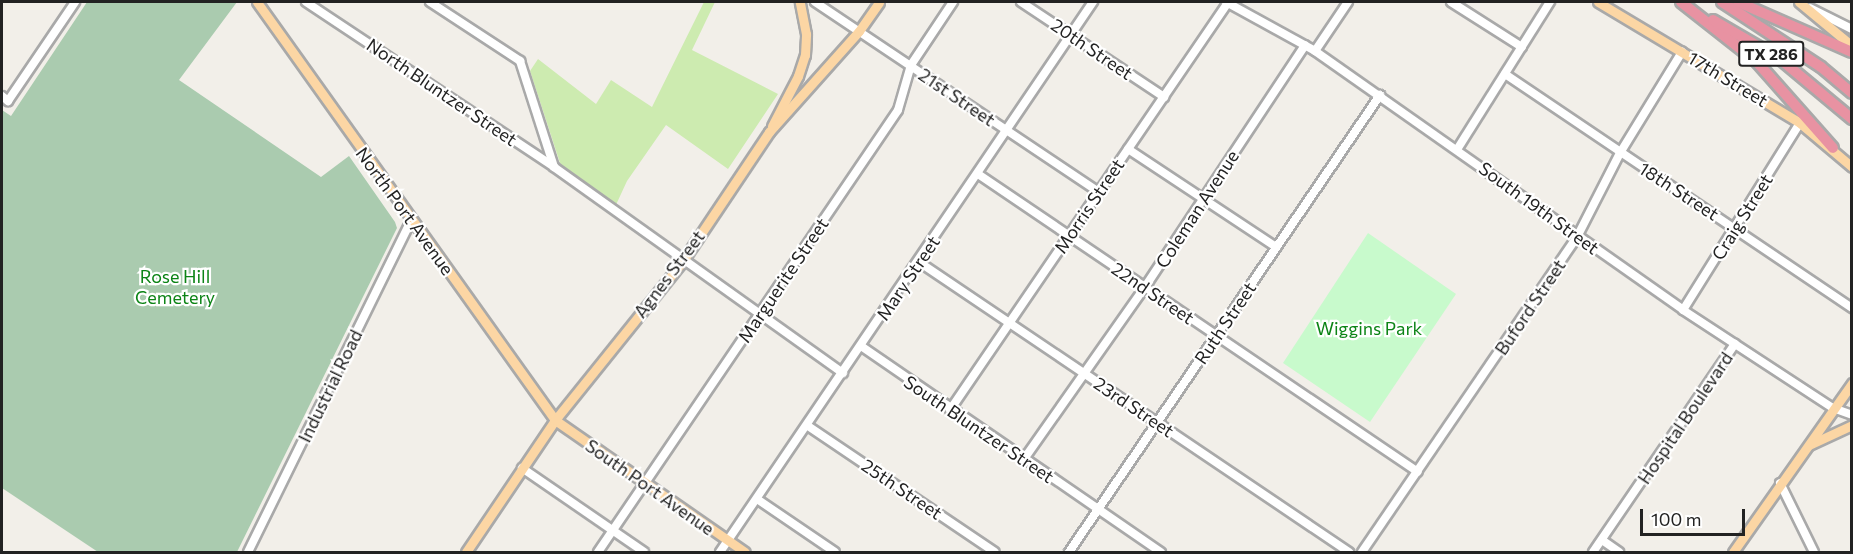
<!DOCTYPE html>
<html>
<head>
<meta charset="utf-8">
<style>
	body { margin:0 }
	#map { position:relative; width:1853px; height:554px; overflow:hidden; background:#f2efe9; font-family:Commissioner,sans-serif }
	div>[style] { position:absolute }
	.grass>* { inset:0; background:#cdebb0 }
	.cemetery>* { inset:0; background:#aacbaf }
	.park>* { inset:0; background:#c8facc }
	.roads { filter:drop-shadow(2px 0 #a9a9a9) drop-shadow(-2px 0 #a9a9a9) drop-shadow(0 2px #a9a9a9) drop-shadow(0 -2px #a9a9a9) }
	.minor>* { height:8px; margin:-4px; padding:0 4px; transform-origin:4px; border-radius:4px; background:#fff }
	.major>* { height:9px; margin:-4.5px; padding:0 4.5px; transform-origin:4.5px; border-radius:4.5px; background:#fcd6a4 }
	.highway>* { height:10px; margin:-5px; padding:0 5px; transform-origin:5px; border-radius:5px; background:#e892a2 }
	span { translate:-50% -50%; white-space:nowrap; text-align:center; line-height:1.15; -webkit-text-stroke:4.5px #fff; paint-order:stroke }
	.shield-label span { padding:2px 4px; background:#fff; border:2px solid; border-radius:4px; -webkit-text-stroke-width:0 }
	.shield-label { font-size:16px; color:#222; font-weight:700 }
	.street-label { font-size:18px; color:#222 }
	.park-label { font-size:18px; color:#0c8416 }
	.frame { position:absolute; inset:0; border:3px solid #222; pointer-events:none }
	.scale { position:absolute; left:1640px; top:509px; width:105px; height:27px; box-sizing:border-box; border:3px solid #222; border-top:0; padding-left:8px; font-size:18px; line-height:21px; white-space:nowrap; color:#222; -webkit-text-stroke:4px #fff; paint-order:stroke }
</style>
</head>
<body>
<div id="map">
	<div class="grass">
		<div style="clip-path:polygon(704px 2px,715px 2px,692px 50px,778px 94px,728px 169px,666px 125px,627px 181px,615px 207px,561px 166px,530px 71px,538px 59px,596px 104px,611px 80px,652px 107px)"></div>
	</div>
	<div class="cemetery">
		<div style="clip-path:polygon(87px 2px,237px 2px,179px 80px,321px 177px,349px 156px,395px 222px,397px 228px,237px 552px,98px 552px,2px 488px,2px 110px,11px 116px)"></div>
	</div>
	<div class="park">
		<div style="clip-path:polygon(1368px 233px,1456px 294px,1370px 422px,1283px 363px)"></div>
	</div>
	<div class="roads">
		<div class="minor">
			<div style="left:306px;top:2px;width:298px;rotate:33.6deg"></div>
			<div style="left:554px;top:167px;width:355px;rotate:35.5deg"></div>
			<div style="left:430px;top:2px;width:108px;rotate:33.2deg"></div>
			<div style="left:520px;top:61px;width:111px;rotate:72.2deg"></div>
			<div style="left:815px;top:2px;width:342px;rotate:33.8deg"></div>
			<div style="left:1021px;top:2px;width:172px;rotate:33.6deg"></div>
			<div style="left:1226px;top:2px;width:102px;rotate:28.8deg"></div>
			<div style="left:1315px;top:51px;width:450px;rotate:35.1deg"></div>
			<div style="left:1683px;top:310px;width:179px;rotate:33.2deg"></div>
			<div style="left:1833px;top:408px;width:20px;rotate:20deg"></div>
			<div style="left:1451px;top:2px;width:84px;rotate:32.4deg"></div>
			<div style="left:1810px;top:8px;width:47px;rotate:26.6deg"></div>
			<div style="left:1315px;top:51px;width:59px;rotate:-56deg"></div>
			<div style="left:1505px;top:74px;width:419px;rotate:34deg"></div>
			<div style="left:2px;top:96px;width:8px;rotate:40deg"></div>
			<div style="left:8px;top:101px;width:120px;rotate:-55.9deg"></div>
			<div style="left:1458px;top:148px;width:173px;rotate:-57.8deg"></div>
			<div style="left:1128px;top:149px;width:178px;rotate:33.5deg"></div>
			<div style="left:978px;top:174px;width:531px;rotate:34.11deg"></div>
			<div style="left:919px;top:262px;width:519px;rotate:34deg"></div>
			<div style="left:1683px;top:310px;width:221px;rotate:-58deg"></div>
			<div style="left:861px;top:346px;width:364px;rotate:34.5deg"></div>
			<div style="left:950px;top:410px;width:493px;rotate:-55.7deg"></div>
			<div style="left:808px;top:426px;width:225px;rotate:34deg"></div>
			<div style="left:1024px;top:459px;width:210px;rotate:-54.9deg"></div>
			<div style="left:1145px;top:287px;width:290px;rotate:-56.5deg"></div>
			<div style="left:522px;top:468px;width:148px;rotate:34.5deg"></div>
			<div style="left:1780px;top:483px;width:77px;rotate:63.8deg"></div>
			<div style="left:757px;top:499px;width:94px;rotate:34.2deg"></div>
			<div style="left:1602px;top:540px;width:21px;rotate:35deg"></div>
			<div style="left:248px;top:552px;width:371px;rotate:-63.8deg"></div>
			<div style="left:598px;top:552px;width:534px;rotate:-55.83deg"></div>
			<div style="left:898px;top:110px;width:47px;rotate:-73.9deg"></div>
			<div style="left:911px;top:65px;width:76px;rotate:-56.3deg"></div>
			<div style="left:720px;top:552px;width:665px;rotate:-55.86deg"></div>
			<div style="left:1069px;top:552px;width:553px;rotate:-55.76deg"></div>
			<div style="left:1362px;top:552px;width:381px;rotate:-55.7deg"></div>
			<div style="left:1577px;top:237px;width:94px;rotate:-62.9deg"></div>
			<div style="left:1620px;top:153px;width:119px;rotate:-58.5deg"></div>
			<div style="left:1593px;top:552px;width:252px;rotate:-55.7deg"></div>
		</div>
		<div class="major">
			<div style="left:257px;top:2px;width:513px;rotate:54.51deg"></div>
			<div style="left:555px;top:420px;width:231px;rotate:34.8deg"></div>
			<div style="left:1598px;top:2px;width:235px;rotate:30.9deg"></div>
			<div style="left:1800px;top:123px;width:68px;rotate:40.2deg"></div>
			<div style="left:1799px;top:2px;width:69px;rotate:39.7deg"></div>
			<div style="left:772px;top:126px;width:56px;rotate:-62.5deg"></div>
			<div style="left:798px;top:76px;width:22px;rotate:-72deg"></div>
			<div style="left:805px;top:55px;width:21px;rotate:-87deg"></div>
			<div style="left:806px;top:34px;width:33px;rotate:-101deg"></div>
			<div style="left:1809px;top:445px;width:47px;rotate:-24.9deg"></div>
			<div style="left:466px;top:552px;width:159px;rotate:-56deg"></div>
			<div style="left:555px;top:420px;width:203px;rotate:-51.2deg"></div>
			<div style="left:682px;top:262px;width:156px;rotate:-56.2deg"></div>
			<div style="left:769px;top:132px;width:135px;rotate:-48.3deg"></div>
			<div style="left:859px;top:31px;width:35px;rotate:-55deg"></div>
			<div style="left:1733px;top:552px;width:207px;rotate:-54.8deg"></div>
		</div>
		<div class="highway">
			<div style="left:1681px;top:2px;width:95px;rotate:38.2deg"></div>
			<div style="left:1756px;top:61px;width:116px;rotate:48.5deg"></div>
			<div style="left:1722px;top:2px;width:118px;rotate:33.3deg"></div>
			<div style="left:1821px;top:67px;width:40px;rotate:40deg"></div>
			<div style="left:1738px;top:2px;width:124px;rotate:23.7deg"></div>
			<div style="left:1713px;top:20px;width:78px;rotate:30.2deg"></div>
			<div style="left:1780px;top:59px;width:94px;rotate:39.8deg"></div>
		</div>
	</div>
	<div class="shield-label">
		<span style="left:1771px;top:54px">TX 286</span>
	</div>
	<div class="street-label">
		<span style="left:1092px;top:49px;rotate:34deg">20th Street</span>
		<span style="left:1728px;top:79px;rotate:31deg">17th Street</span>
		<span style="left:442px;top:92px;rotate:34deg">North Bluntzer Street</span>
		<span style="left:957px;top:97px;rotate:34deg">21st Street</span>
		<span style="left:1679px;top:191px;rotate:33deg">18th Street</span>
		<span style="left:1089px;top:206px;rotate:-56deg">Morris Street</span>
		<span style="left:1539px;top:208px;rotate:36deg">South 19th Street</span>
		<span style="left:1197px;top:209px;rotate:-57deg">Coleman Avenue</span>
		<span style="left:405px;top:211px;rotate:54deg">North Port Avenue</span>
		<span style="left:1742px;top:217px;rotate:-58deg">Craig Street</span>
		<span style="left:669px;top:274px;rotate:-53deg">Agnes Street</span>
		<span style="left:908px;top:278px;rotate:-56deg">Mary Street</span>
		<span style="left:783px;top:280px;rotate:-56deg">Marguerite Street</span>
		<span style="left:1153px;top:293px;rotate:34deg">22nd Street</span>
		<span style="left:1530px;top:307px;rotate:-56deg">Buford Street</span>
		<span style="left:1225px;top:323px;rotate:-56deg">Ruth Street</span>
		<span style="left:330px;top:386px;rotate:-64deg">Industrial Road</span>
		<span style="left:1134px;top:407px;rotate:34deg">23rd Street</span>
		<span style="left:1685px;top:418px;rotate:-56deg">Hospital Boulevard</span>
		<span style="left:979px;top:429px;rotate:34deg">South Bluntzer Street</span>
		<span style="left:650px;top:487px;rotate:35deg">South Port Avenue</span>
		<span style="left:902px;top:489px;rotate:34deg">25th Street</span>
	</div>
	<div class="park-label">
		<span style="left:175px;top:287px">Rose Hill<br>Cemetery</span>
		<span style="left:1369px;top:328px">Wiggins Park</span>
	</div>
	<div class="frame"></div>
	<div class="scale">100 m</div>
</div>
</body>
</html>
